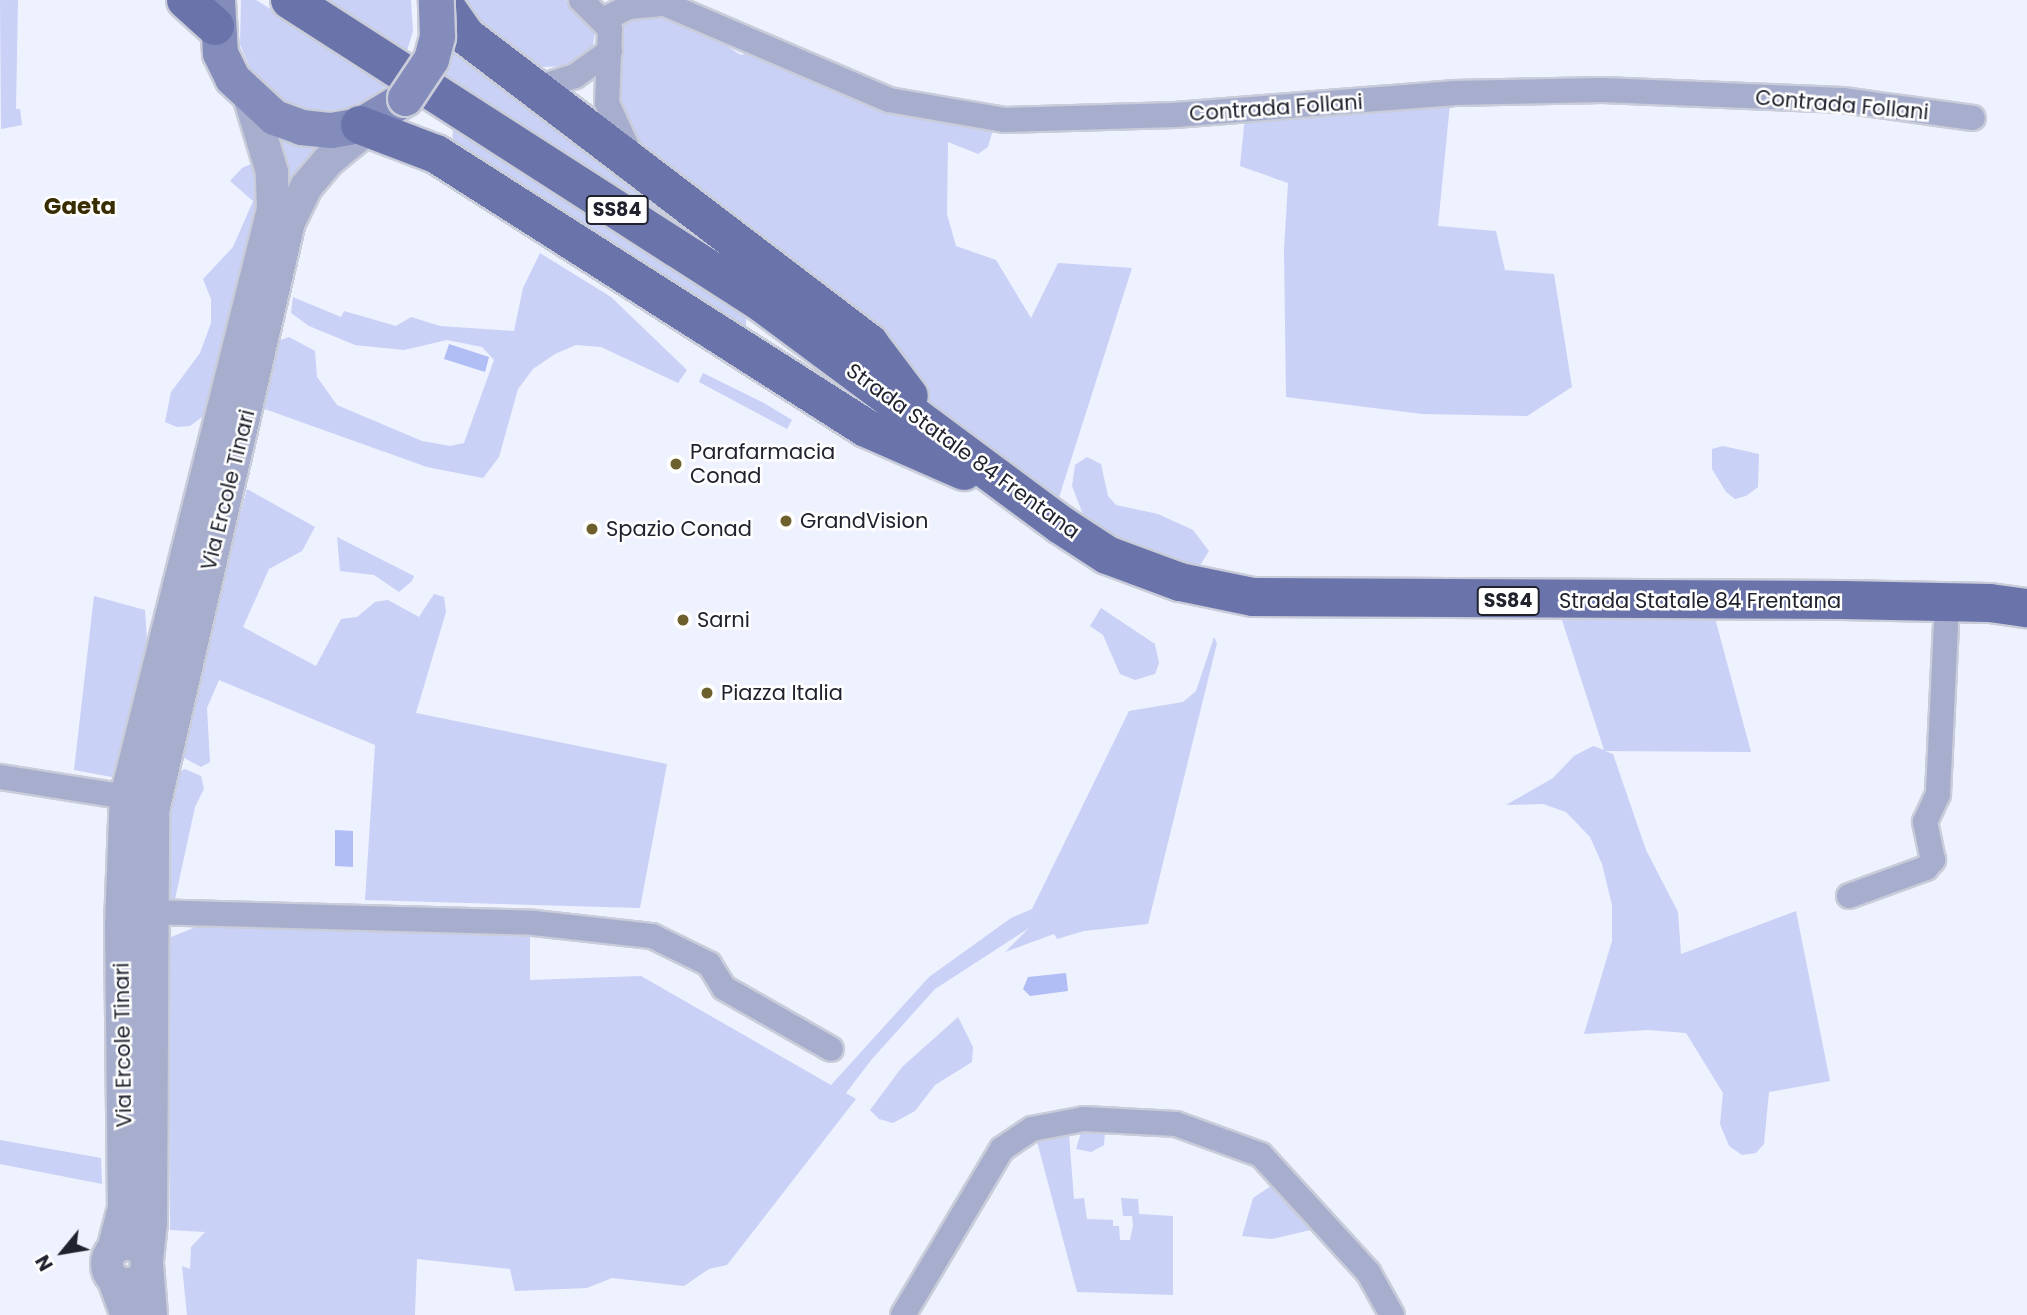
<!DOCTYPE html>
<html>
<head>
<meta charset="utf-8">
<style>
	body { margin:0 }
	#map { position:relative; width:2027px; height:1315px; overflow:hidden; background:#eef1fe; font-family:Poppins,sans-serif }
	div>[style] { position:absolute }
	.green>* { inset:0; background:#c9d1f7 }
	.water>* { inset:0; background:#b1bdf5 }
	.roads { filter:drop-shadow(2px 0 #c9ccd9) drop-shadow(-2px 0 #c9ccd9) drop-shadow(0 2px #c9ccd9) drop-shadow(0 -2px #c9ccd9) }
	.minor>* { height:24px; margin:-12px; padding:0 12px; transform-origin:12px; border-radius:12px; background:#a7aecd }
	.tertiary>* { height:32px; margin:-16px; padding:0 16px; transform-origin:16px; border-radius:16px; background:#a7aecd }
	.tertiary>.ring { margin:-16px; padding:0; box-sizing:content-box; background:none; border:32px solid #a7aecd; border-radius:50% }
	.secondary>* { height:35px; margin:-17.5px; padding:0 17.5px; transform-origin:17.5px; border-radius:17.5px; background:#838cba }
	.primary>* { height:38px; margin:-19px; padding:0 19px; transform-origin:19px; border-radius:19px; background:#6a74ab }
	.bridges { filter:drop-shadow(2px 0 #c9ccd9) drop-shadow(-2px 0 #c9ccd9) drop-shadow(0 2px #c9ccd9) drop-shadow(0 -2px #c9ccd9) }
	.secondary-bridge>* { height:35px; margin:-17.5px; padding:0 17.5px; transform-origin:17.5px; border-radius:17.5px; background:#838cba }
	.dots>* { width:19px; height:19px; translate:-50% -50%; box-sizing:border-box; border:4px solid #fff; border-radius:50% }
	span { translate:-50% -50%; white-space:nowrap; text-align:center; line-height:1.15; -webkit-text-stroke:5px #fff; paint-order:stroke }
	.shield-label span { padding:2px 5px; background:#fff; border:2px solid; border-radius:5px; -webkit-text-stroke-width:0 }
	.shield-label { font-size:19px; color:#20232e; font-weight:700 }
	.street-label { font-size:21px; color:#20232e }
	.poi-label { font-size:21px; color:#20232e }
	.left { translate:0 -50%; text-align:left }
	.neighbourhood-label { font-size:23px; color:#372d01; font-weight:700 }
	.north { position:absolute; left:28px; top:1217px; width:70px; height:70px; -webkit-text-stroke:5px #fff; paint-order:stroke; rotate:240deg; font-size:19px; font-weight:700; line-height:28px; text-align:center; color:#20232e }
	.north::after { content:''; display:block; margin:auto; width:24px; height:32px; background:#20232e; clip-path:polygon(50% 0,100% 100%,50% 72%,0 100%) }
</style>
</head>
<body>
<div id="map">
	<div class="green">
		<div style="clip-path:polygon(0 0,18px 0,16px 109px,20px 109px,22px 125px,1px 129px)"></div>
		<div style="clip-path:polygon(241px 0,256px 0,390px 82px,370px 99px,344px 109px,318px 111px,291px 104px,268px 90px,251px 70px,240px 45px)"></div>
		<div style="clip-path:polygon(319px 0,411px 0,413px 31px,406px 54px)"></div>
		<div style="clip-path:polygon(451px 0,566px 0,595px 32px,593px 45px,573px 66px,540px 67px,516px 54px)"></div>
		<div style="clip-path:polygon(653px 12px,699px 29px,741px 55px,757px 51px,994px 126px,988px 147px,978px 154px,948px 142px,947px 214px,956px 246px,996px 260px,1031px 318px,1058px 263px,1132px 268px,1055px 510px,1010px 481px,627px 137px,612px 89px,613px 20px)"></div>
		<div style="clip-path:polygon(449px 48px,684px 213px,738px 270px,439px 78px)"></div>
		<div style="clip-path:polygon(1450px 104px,1438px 226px,1496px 231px,1505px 270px,1554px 274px,1572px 387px,1527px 416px,1422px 414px,1286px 397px,1284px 249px,1288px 183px,1240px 166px,1245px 117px)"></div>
		<div style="clip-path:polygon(460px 125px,746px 311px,746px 325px,738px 329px,452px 145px,453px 128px)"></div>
		<div style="clip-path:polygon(275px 133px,330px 143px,288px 188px)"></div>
		<div style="clip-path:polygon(261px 160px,261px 202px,206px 414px,190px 426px,177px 427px,165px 422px,171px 392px,200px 353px,211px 323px,211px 299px,203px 279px,233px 247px,253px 201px,230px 181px,242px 168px)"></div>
		<div style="clip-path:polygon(540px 253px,611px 297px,687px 370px,678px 383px,601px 347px,576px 345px,555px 354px,533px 369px,518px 389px,499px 457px,483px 478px,427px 467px,259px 407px,275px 342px,289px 337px,315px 351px,317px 377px,337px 405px,422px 441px,450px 446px,464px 443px,494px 360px,482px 347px,447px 340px,404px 350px,355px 345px,309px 326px,291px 313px,293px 297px,341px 317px,344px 311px,396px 326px,411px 317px,440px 326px,514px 331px,523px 288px)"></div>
		<div style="clip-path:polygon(703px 373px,764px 403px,792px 420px,787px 429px,699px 382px)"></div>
		<div style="clip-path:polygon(1723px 446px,1759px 454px,1758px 487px,1746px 496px,1735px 499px,1726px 492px,1712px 469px,1712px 449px)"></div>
		<div style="clip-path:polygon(1087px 457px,1101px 464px,1108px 496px,1116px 505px,1158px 514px,1193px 530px,1209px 551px,1199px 567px,1192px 568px,1089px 530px,1072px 486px,1075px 465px)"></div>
		<div style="clip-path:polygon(247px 489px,315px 527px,302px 551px,269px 569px,243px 627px,316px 666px,341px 619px,357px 617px,375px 602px,388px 600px,419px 617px,434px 594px,444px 597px,446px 612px,416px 713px,667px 764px,640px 908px,365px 900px,375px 745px,219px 680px,207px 708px,210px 762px,201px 767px,177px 754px)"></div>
		<div style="clip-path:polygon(337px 537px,414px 576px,412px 581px,399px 592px,374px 575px,340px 571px)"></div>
		<div style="clip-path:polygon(94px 596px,145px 610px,147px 641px,112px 777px,74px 770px)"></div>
		<div style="clip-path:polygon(1101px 608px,1155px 644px,1159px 663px,1155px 674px,1135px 680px,1120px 674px,1103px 635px,1090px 626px)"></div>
		<div style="clip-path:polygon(1561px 617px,1715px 618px,1751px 752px,1605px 751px,1613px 754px,1646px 850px,1678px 912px,1681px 954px,1796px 911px,1830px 1081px,1769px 1092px,1764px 1144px,1756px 1153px,1742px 1155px,1729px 1146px,1720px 1124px,1723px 1093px,1686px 1033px,1648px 1030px,1584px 1034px,1612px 941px,1612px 905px,1602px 864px,1590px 837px,1566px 812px,1543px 804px,1506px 805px,1553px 778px,1574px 756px,1593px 746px,1604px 750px)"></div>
		<div style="clip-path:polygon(1214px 637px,1217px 643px,1148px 924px,1084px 931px,1057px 939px,1054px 934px,1005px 952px,1029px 928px,935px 989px,872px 1059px,846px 1093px,856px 1099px,727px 1265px,709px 1269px,684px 1286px,612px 1278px,587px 1288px,515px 1291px,510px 1269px,417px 1259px,415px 1315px,187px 1315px,182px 1266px,190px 1269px,191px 1247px,205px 1232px,170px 1230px,170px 1075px,156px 943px,201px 925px,530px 937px,530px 980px,641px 976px,831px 1085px,929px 977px,1011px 918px,1032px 909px,1129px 711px,1183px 702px,1196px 691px)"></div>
		<div style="clip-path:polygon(185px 769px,201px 776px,204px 789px,195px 807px,175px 899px,154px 900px,161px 812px,177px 772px)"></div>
		<div style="clip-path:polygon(958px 1017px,973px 1047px,972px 1062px,935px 1085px,915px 1111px,893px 1123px,879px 1119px,870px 1110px,902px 1067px)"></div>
		<div style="clip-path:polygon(1082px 1129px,1105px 1132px,1104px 1145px,1091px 1152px,1076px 1149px)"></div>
		<div style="clip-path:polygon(1069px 1134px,1074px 1199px,1084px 1198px,1087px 1219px,1113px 1220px,1113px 1226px,1119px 1226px,1120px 1240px,1130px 1240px,1133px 1225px,1132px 1216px,1123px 1216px,1121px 1198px,1138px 1199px,1139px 1214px,1173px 1216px,1173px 1295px,1077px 1292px,1036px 1138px)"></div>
		<div style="clip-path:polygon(0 1140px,101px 1158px,102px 1184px,0 1164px)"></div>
		<div style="clip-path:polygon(1277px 1182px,1315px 1229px,1272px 1239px,1242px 1236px,1253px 1198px)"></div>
	</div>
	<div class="water">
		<div style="clip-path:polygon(449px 344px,489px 357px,485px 372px,444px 359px)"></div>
		<div style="clip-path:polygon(335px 830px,353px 831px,353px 867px,335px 866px)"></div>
		<div style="clip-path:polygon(1066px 973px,1068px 991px,1030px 996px,1023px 989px,1028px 977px)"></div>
	</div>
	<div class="roads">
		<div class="minor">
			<div style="left:581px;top:0;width:41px;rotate:45deg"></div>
			<div style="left:610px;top:29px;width:74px;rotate:92.3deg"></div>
			<div style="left:607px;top:103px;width:53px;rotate:65.4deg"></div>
			<div style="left:603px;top:20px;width:28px;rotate:-27deg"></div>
			<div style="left:628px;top:7px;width:37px;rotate:-5deg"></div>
			<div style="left:665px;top:4px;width:244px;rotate:23.2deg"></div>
			<div style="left:889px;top:100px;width:118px;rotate:9.8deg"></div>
			<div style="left:1005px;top:120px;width:170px;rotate:-1.7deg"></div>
			<div style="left:1175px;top:115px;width:278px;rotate:-4.5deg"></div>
			<div style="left:1452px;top:93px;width:151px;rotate:-1.1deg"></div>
			<div style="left:1603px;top:90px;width:240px;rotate:2.4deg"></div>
			<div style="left:1843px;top:100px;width:131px;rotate:7.9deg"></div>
			<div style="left:534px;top:89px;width:43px;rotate:-17.6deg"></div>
			<div style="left:575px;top:76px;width:43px;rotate:-35.5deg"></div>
			<div style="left:0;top:777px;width:128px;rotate:9deg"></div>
			<div style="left:1849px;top:896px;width:82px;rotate:-20deg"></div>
			<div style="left:1926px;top:868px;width:11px;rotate:-49deg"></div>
			<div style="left:1933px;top:860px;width:39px;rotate:-102deg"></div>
			<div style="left:1925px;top:822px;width:31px;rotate:-65deg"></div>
			<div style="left:1938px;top:794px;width:192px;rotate:-87.3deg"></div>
			<div style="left:149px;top:912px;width:385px;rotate:1.6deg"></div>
			<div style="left:534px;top:923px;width:119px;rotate:6.3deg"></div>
			<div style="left:652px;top:936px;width:64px;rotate:26.2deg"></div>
			<div style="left:709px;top:964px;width:28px;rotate:58deg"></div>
			<div style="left:724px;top:988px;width:123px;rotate:29.7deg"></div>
			<div style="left:903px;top:1315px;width:193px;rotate:-59.2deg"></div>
			<div style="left:1002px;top:1149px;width:36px;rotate:-34deg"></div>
			<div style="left:1032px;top:1129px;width:53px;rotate:-10.9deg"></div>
			<div style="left:1084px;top:1119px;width:92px;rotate:3.1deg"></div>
			<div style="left:1176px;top:1124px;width:90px;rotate:20deg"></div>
			<div style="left:1261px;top:1155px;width:159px;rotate:47.6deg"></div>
			<div style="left:1368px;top:1272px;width:49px;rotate:60.8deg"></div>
		</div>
		<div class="tertiary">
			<div class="ring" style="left:107px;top:1244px;width:8px;height:8px"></div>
			<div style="left:113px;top:1250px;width:43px;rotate:-75.3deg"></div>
			<div style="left:124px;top:1208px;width:283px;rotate:-90.6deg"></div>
			<div style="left:121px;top:925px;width:128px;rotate:-87.8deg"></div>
			<div style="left:126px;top:797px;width:606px;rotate:-75.96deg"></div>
			<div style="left:273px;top:209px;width:37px;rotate:-92deg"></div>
			<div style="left:272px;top:172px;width:76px;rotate:-106.8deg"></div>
			<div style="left:147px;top:1260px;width:37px;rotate:-84deg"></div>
			<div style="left:151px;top:1223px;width:412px;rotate:-89.7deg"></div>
			<div style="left:153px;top:811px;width:604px;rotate:-77deg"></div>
			<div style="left:289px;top:222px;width:39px;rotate:-64deg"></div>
			<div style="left:306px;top:187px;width:35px;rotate:-50deg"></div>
			<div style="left:329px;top:160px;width:66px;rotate:-39.5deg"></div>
			<div style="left:147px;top:1264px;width:51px;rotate:85.5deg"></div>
			<div style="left:114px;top:1280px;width:37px;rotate:70deg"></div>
		</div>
		<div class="secondary">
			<div style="left:217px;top:0;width:53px;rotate:86.8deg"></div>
			<div style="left:220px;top:53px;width:28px;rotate:64deg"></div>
			<div style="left:232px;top:78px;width:57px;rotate:42.9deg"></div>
			<div style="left:274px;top:117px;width:29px;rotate:20deg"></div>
			<div style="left:301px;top:127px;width:30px;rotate:6deg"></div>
			<div style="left:331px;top:130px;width:29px;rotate:-10deg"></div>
			<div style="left:360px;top:125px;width:52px;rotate:-31deg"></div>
		</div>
		<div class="primary">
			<div style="left:186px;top:0;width:39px;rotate:42deg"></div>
			<div style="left:290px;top:0;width:561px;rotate:32.7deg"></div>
			<div style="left:762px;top:303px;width:372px;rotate:36.6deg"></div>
			<div style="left:1061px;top:525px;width:55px;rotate:33.1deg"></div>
			<div style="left:1107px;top:555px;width:78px;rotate:20.3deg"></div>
			<div style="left:1180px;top:582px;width:75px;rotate:11.6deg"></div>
			<div style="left:1253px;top:597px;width:590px;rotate:0.29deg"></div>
			<div style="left:1843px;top:600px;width:147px;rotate:1.2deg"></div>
			<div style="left:1990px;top:603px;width:37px;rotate:8deg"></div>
			<div style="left:441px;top:0;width:44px;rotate:55.2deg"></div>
			<div style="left:466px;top:36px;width:507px;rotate:37.3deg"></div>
			<div style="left:869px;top:343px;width:66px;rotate:53deg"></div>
			<div style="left:360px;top:125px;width:81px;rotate:20.9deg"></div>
			<div style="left:436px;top:154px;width:510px;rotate:32.51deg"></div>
			<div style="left:866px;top:428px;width:107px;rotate:23.7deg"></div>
		</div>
	</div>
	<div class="bridges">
		<div class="secondary-bridge">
			<div style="left:405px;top:98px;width:47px;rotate:-56.3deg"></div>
			<div style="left:431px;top:59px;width:24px;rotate:-75deg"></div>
			<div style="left:437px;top:36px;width:36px;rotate:-92deg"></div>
		</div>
	</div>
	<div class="dots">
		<div style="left:676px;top:464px;background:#6d602d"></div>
		<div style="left:786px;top:521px;background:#6d602d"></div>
		<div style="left:592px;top:529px;background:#6d602d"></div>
		<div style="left:683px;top:620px;background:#6d602d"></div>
		<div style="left:707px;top:693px;background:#6d602d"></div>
	</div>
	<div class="shield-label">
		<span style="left:617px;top:210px">SS84</span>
		<span style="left:1508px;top:601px">SS84</span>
	</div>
	<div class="street-label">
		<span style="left:1842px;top:105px;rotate:5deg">Contrada Follani</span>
		<span style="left:1276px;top:108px;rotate:-4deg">Contrada Follani</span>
		<span style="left:963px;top:451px;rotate:36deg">Strada Statale 84 Frentana</span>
		<span style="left:228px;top:490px;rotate:-76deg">Via Ercole Tinari</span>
		<span style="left:1700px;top:601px">Strada Statale 84 Frentana</span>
		<span style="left:123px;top:1045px;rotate:-91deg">Via Ercole Tinari</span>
	</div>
	<div class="poi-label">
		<span class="left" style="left:690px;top:464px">Parafarmacia<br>Conad</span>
		<span class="left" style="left:800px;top:521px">GrandVision</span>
		<span class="left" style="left:606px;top:529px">Spazio Conad</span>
		<span class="left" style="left:697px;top:620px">Sarni</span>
		<span class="left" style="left:721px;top:693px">Piazza Italia</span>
	</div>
	<div class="neighbourhood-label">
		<span style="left:80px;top:206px">Gaeta</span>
	</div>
	<div class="north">N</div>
</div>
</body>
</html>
